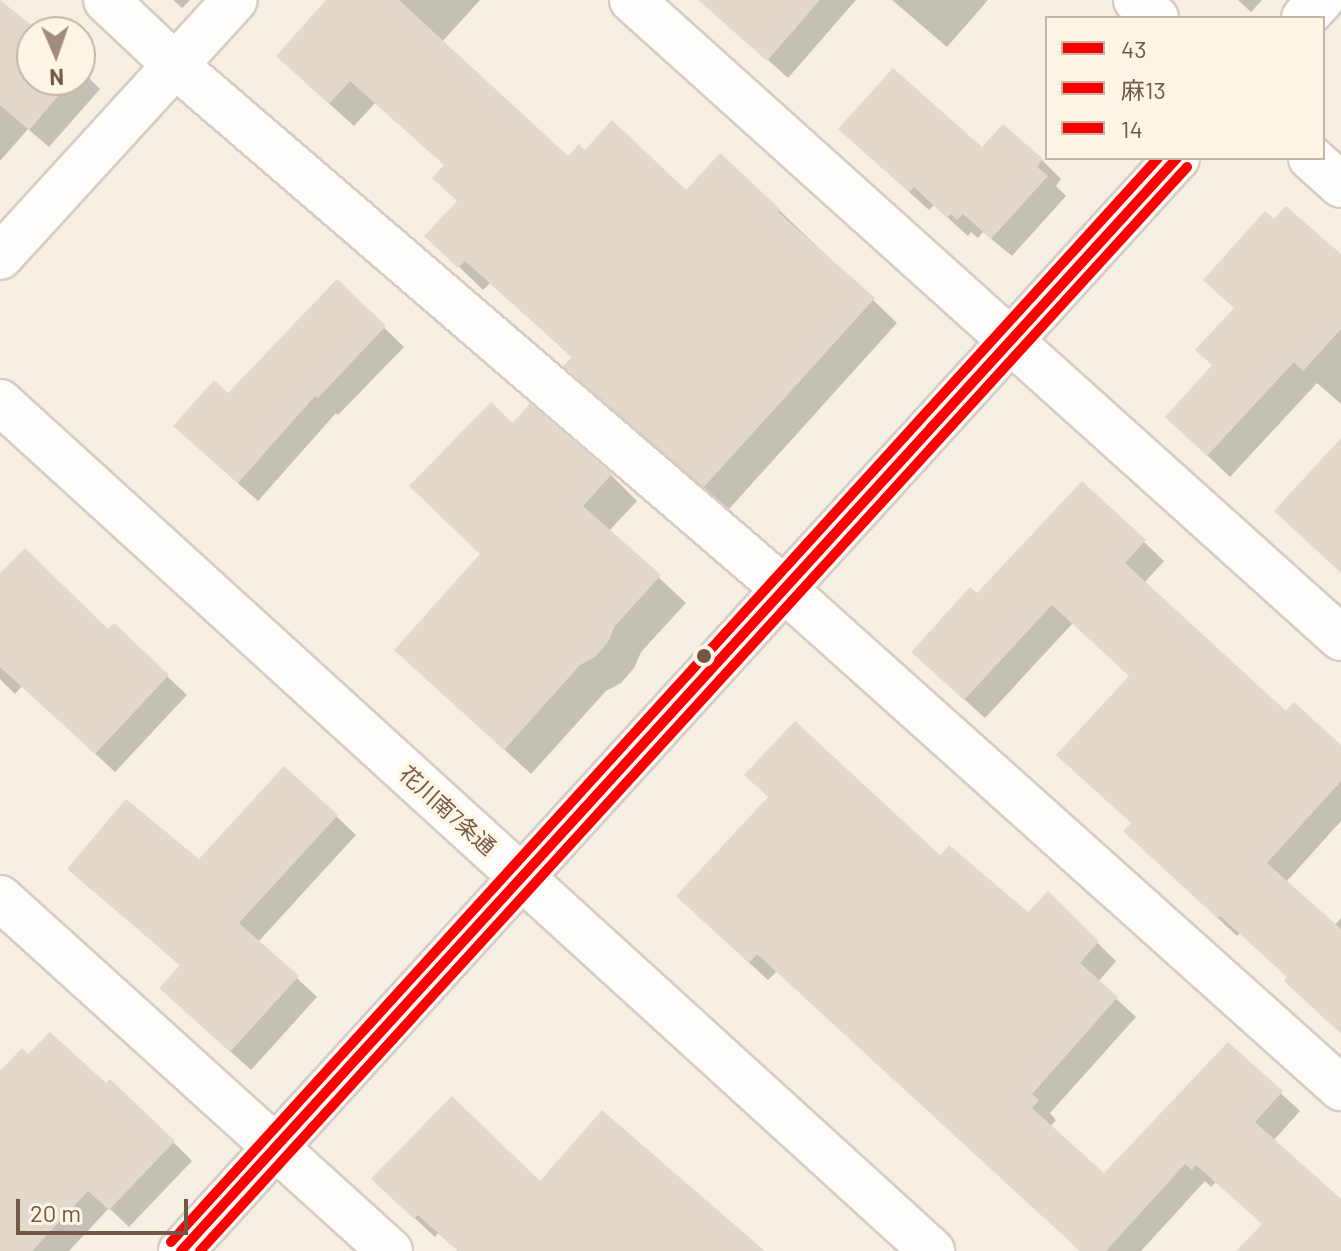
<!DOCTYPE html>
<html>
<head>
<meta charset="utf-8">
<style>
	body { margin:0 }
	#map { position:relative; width:1341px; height:1251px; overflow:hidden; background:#f6f0e4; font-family:Barlow,"Noto Sans JP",sans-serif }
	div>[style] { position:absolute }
	.shadow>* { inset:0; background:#0003 }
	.building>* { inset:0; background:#e2d8cc }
	.roads { filter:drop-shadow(2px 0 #d7cdc2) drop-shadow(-2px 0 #d7cdc2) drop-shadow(0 2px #d7cdc2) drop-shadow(0 -2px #d7cdc2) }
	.minor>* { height:44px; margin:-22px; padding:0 22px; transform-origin:22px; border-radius:22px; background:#fefdfb }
	.tertiary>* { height:44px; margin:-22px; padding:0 22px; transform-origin:22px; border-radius:22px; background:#fefdfb }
	.bus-1>* { height:10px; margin:-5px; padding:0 5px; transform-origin:5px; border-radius:5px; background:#f00 }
	.bus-2>* { height:10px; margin:-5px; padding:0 5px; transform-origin:5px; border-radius:5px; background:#f00 }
	.bus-3>* { height:10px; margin:-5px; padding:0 5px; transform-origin:5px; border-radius:5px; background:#f00 }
	.dots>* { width:22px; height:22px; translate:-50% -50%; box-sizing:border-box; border:4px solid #fff5e4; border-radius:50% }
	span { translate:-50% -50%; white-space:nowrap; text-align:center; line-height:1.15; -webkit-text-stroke:7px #fff5e4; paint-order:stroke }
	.street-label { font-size:22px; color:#745744 }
	.legend { position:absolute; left:1045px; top:16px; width:280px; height:144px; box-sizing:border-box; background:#fff5e4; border:2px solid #c7b6a4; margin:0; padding:10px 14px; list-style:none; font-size:24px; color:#745744 }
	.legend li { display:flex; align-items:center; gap:16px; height:40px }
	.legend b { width:40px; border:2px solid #c7b6a4 }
	.north { position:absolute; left:16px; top:16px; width:80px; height:80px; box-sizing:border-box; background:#fff5e4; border:2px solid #c7b6a4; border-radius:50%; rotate:178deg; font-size:22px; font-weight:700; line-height:32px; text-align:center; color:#745744 }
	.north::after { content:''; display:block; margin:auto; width:28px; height:36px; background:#a28d7c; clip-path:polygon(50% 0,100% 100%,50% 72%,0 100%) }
	.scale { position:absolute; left:16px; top:1199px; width:172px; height:36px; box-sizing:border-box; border:4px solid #745744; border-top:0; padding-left:10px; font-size:24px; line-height:28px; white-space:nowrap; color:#745744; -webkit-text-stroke:6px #fff5e4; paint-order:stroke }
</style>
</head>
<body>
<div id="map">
	<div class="shadow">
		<div style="clip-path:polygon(173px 0,190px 0,182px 8px)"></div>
		<div style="clip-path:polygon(329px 0,480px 0,442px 42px,568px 158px,585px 153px,686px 193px,779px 210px,897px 323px,729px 509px,590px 390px,566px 366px,573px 358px,490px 283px,483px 290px,451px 259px,459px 202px,446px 166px,375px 103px,354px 126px,302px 79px)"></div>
		<div style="clip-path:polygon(701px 0,856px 0,788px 78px)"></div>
		<div style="clip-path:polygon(892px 0,988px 0,947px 47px)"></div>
		<div style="clip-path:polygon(1238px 0,1262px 0,1251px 12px)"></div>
		<div style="clip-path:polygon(0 4px,37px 32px,32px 32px,32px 80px,80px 80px,80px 69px,100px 89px,49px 147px,28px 129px,0 161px)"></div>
		<div style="clip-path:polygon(860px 148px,983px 150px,1042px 160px,1061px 179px,1056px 186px,1066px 196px,1012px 256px,983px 232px,978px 238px,971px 232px,968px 236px,934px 205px,929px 210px)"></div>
		<div style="clip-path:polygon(1341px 257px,1341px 404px,1317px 383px,1230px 477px,1189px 438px,1236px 310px,1205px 280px)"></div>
		<div style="clip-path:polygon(337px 282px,404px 347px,338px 415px,336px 413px,258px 501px,195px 445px,228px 395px)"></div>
		<div style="clip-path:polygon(513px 426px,611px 475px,637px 501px,609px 531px,686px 603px,641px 652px,634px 668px,621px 683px,606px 691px,531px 774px,396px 650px,483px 555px)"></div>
		<div style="clip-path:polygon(1082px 483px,1164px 561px,1144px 583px,1286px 714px,1341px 747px,1341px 821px,1286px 882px,1334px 926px,1341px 918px,1341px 1032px,1289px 978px,1240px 933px,1237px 936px,1145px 850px,1133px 824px,1131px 677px,1073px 623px,985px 718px,933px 671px,977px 596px)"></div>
		<div style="clip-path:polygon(0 576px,108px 632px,167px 676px,187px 695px,115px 772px,22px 686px,15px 694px,0 679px)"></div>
		<div style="clip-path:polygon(336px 816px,356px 835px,258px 942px,317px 997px,251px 1070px,181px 1007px,181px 966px,69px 869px,199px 862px)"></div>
		<div style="clip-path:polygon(940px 858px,1029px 915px,1048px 894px,1116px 961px,1098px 982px,1136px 1017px,1050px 1113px,1056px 1120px,1050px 1127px,1104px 1176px,1228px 1045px,1300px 1111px,1273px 1141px,1341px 1201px,1341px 1251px,1239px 1251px,1264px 1225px,1216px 1182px,1211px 1187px,1205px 1181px,1141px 1251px,1081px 1251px,777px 971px,768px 980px,697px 915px)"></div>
		<div style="clip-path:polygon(0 1074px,173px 1142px,192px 1161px,129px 1227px,109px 1208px,69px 1251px,0 1251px)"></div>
		<div style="clip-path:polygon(540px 1184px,760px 1251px,458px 1251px,438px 1233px,435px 1237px,393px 1198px)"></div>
	</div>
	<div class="building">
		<div style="clip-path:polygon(0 0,40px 32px,32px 32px,32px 80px,72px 80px,29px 130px,0 105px)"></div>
		<div style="clip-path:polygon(326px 0,399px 0,568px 156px,579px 144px,585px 150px,612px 120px,686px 190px,720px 153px,780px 209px,778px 212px,875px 298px,704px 487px,563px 366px,572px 357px,465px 261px,458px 268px,424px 236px,457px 201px,432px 178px,444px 165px,350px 81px,329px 104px,276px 56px)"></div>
		<div style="clip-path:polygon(698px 0,820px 0,767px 61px)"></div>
		<div style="clip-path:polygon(893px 68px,982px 147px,1003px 124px,1043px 159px,1037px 167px,1048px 176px,991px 239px,963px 214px,957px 220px,951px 214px,947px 218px,914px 187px,909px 192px,838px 129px)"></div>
		<div style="clip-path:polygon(1286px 206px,1341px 254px,1341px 329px,1303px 371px,1294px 362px,1207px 456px,1165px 417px,1212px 365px,1195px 350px,1234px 308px,1203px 280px,1265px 211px,1274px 219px)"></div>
		<div style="clip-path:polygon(337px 279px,386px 326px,318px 398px,315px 396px,238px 483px,173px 426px,214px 380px,228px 393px)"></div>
		<div style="clip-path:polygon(491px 402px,513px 423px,530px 403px,612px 474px,583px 506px,661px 575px,615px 626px,608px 642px,595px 657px,580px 665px,504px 750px,394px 650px,480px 554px,409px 486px)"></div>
		<div style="clip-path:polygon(1341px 438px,1341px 573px,1274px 511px)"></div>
		<div style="clip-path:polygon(1082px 481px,1146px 540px,1125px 563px,1286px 711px,1294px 702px,1341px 745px,1341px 781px,1267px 863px,1341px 929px,1341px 1034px,1284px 981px,1287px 977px,1220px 916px,1217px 918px,1123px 831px,1131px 823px,1056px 755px,1129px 676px,1052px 605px,964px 700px,911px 652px,970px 587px,977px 593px)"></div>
		<div style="clip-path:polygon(25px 548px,108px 629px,114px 623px,169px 675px,95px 754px,0 667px,0 573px)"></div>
		<div style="clip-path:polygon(795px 721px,940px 855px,949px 845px,1028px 912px,1048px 891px,1099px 941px,1080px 963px,1118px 997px,1032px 1094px,1039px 1100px,1032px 1108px,1104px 1173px,1228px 1042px,1283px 1091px,1255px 1122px,1341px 1199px,1341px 1251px,1236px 1251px,1262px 1224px,1196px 1165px,1192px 1170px,1185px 1164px,1106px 1251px,1080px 1251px,757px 954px,749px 963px,676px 896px,768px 797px,744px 775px)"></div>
		<div style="clip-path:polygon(284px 766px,338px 815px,239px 923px,299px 976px,230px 1052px,159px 988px,180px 965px,67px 869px,126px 799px,199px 859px)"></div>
		<div style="clip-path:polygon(50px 1032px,106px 1083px,110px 1079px,175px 1141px,109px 1210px,88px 1191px,32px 1251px,0 1251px,0 1071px,22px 1048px,28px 1054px)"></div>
		<div style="clip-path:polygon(452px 1096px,540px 1181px,602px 1110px,765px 1251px,458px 1251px,418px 1215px,414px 1219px,371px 1179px)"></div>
	</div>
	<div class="roads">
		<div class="minor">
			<div style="left:106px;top:0;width:95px;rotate:43.3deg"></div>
			<div style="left:175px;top:65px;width:803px;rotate:40.71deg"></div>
			<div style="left:784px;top:589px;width:748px;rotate:41.86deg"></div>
			<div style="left:632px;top:0;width:954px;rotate:41.98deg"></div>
			<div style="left:1136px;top:0;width:27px;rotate:42deg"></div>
			<div style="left:1311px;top:158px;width:40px;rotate:42deg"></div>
			<div style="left:0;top:257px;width:348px;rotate:-47.6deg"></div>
			<div style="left:0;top:898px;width:526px;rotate:42.15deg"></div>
		</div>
		<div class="tertiary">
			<div style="left:1304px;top:18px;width:25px;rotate:-47deg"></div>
			<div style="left:0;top:402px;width:1261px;rotate:42.33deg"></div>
			<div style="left:181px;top:1251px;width:1479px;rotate:-47.66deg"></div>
		</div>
	</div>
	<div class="bus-1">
		<div style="left:181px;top:1251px;width:1479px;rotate:-47.66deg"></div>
	</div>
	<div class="bus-2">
		<div style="left:200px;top:1251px;width:1466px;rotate:-47.68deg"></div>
	</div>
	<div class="bus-3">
		<div style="left:171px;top:1242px;width:1466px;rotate:-47.68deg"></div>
	</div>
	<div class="dots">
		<div style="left:704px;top:656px;background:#745744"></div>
	</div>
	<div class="street-label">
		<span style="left:448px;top:810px;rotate:42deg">花川南7条通</span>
	</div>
	<ul class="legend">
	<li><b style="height:10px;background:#f00"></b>43</li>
	<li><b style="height:10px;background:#f00"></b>麻13</li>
	<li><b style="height:10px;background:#f00"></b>14</li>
	</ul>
	<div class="north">N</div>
	<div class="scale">20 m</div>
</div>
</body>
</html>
